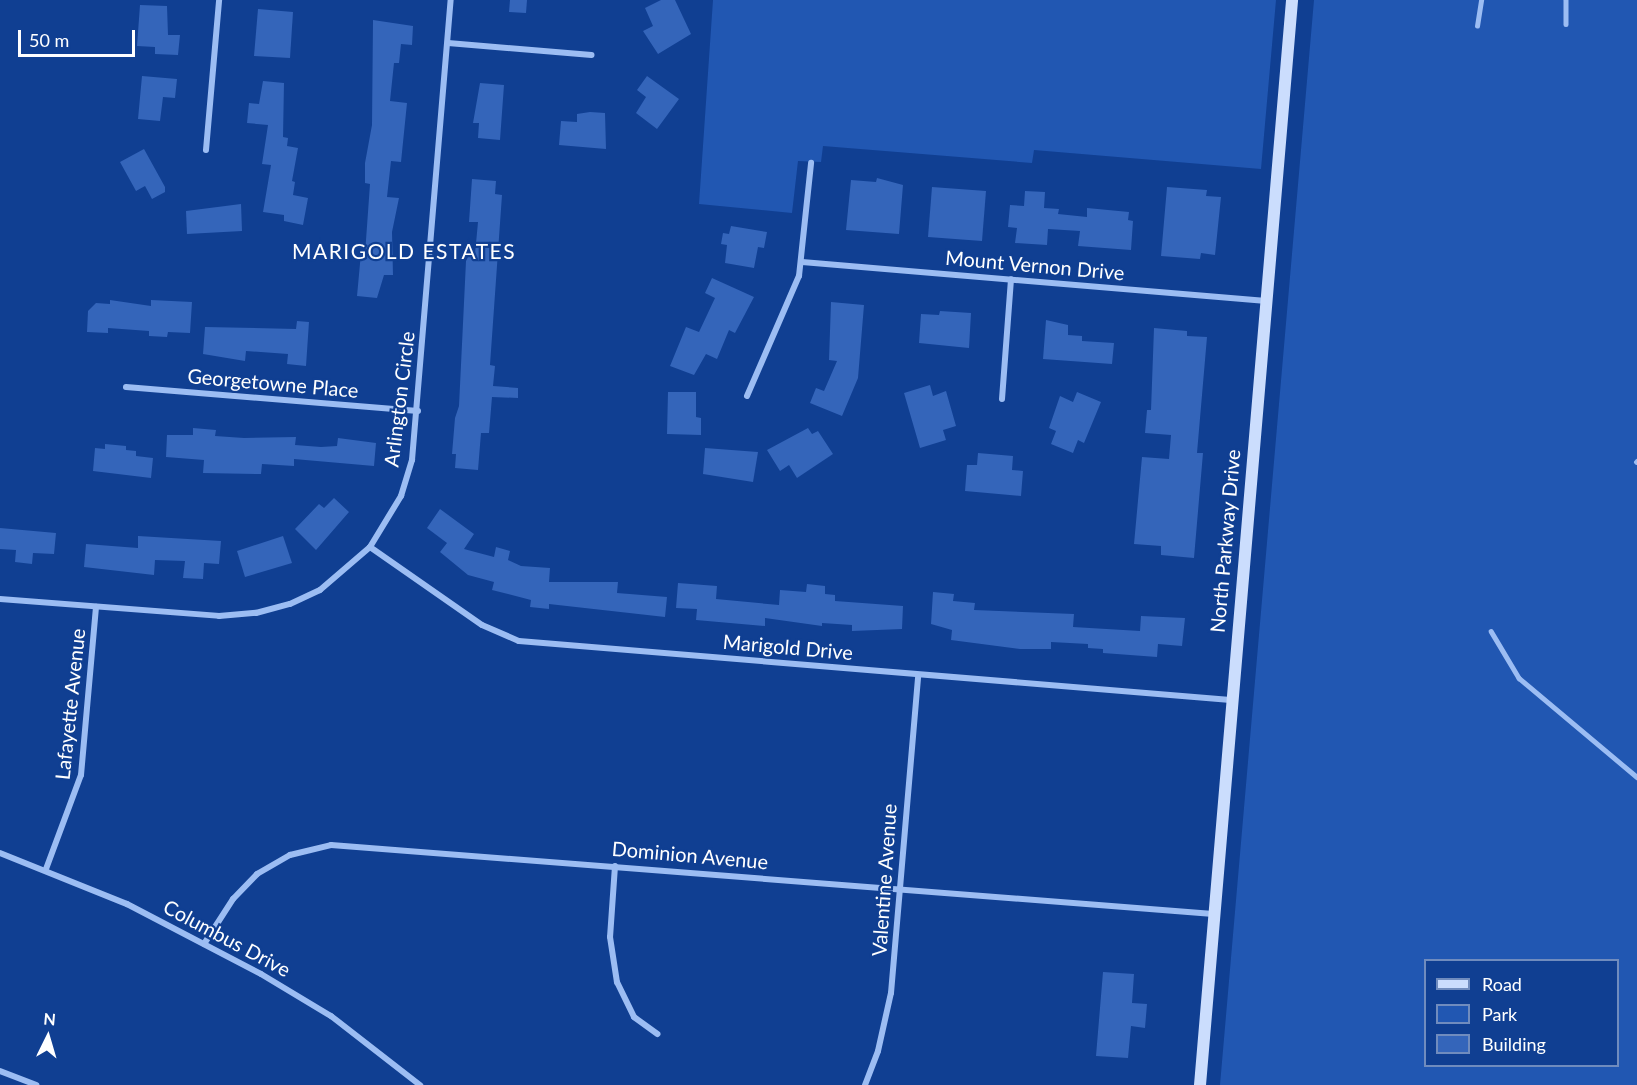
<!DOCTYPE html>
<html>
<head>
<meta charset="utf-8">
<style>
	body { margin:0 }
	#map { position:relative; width:1637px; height:1085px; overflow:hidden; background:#103f92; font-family:Lato,sans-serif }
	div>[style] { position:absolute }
	.green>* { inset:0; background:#2157b2 }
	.building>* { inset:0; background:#3465ba }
	.lane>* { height:4.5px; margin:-2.25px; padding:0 2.25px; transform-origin:2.25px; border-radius:2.25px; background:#9cbdf3 }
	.street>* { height:6px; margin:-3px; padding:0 3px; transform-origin:3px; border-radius:3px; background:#9cbdf3 }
	.secondary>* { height:12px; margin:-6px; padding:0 6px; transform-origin:6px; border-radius:6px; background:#cbddfd }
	span { translate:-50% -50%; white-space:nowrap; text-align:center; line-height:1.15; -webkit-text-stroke:4.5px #103f92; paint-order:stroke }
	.street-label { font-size:20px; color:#fff }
	.neighbourhood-label { font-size:21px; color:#fff; letter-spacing:1.5px }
	.legend { position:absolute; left:1424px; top:959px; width:195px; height:108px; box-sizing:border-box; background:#103f92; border:2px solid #708cbe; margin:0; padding:8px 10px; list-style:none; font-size:18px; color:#fff }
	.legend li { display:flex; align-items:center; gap:12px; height:30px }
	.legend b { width:30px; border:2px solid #708cbe }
	.north { position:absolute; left:18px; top:1007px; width:60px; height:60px; -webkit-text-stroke:4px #103f92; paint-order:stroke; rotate:5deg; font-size:16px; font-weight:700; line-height:24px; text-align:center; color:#fff }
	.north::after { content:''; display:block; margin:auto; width:21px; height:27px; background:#fff; clip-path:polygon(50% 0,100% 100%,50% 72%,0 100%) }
	.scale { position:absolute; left:18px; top:30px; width:117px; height:27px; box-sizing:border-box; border:3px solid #fff; border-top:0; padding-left:8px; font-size:18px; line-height:21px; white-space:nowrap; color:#fff; -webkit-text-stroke:4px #103f92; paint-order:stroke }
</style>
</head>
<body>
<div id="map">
	<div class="green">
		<div style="clip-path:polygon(713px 0,1276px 0,1261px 169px,1034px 150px,1032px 163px,823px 146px,821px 162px,798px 161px,792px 213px,699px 204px)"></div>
		<div style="clip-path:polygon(evenodd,1314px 0,1637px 0,1637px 1085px,1220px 1085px,1314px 0,1426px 960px,1618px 960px,1618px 1066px,1426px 1066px,1426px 960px)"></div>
	</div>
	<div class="building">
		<div style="clip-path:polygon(510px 0,527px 0,526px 13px,509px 12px)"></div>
		<div style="clip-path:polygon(661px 0,675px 0,691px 34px,658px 54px,643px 31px,653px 26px,645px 8px)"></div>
		<div style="clip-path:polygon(140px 5px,167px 6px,168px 35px,180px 35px,178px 55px,155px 54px,155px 47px,137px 46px)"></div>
		<div style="clip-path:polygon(258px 9px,293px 12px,290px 58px,254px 56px)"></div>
		<div style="clip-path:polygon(373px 20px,413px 26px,412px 45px,401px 44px,399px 63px,394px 63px,390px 101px,407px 103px,401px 162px,391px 161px,387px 197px,399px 198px,392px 232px,393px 275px,384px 275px,377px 298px,357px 296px,361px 253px,365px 254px,370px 184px,365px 183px,365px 163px,372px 125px)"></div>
		<div style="clip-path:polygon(142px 76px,177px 79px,175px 98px,163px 97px,160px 121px,138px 119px)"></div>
		<div style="clip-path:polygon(647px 76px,679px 99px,657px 129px,636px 113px,646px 97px,637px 90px)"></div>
		<div style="clip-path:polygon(263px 81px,284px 83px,283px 137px,288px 138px,287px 146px,298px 148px,292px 181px,295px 182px,293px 195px,308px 198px,303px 225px,284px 221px,284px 215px,263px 212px,271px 165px,262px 164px,268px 125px,247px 123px,249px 103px,259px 104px)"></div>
		<div style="clip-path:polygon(480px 83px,504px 85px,500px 140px,478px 138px,479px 123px,473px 123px)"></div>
		<div style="clip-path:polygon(590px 112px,605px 113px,606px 149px,559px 145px,561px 121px,577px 122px,577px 114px)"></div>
		<div style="clip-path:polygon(144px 149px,165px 187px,165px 192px,152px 199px,145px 186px,136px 191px,120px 162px)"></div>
		<div style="clip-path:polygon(877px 178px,903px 185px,899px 234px,846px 230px,851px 180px,876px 182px)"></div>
		<div style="clip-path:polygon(472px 179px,496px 181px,495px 194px,502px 195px,490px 365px,495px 366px,493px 386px,518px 388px,518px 398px,492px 397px,489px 433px,481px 433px,478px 470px,455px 468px,456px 454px,452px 454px,455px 418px,459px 406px,466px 261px,470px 253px,475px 254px,478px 222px,469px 222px)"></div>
		<div style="clip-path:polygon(932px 187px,986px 191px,982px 241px,928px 237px)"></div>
		<div style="clip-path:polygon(1167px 187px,1207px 190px,1206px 196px,1221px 197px,1215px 255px,1201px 253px,1200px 259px,1161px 256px)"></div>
		<div style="clip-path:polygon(1025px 191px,1045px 192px,1044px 208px,1059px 209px,1058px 214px,1087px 217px,1087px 208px,1129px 212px,1128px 220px,1133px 221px,1131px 250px,1078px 246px,1080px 231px,1048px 229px,1047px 245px,1015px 243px,1017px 228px,1008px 227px,1010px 205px,1024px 206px)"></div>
		<div style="clip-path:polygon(241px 204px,242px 231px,187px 234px,186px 211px)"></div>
		<div style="clip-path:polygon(731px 226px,767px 232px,764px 248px,758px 247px,754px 268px,725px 263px,727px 245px,721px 244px,723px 233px,729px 234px)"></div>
		<div style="clip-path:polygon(712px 278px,754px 297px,735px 333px,729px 330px,717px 359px,706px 354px,694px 375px,670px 366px,686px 327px,699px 332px,715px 298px,705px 293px)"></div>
		<div style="clip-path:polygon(110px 300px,151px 306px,151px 300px,192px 302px,190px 333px,168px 332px,167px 337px,149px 336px,149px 331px,108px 328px,108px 333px,87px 332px,88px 311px,96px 303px,110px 304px)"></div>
		<div style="clip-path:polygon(831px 302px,864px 305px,858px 378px,842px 416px,810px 403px,816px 388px,824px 391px,837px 361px,829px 360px)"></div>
		<div style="clip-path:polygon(940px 311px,971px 313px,969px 348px,919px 343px,921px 314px,939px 315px)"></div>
		<div style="clip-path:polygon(1046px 320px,1068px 325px,1068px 335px,1082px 336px,1082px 341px,1114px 343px,1112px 364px,1043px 359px)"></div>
		<div style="clip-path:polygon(297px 321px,309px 322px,306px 366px,287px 364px,288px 354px,246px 351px,245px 361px,203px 354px,205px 327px,296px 329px)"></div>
		<div style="clip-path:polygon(1154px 328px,1187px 331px,1187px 336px,1207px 337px,1197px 453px,1203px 453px,1194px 558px,1161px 555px,1161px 546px,1134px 544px,1142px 457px,1169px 459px,1171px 435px,1145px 433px,1147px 410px,1151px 410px)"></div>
		<div style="clip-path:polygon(930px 385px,933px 396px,946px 391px,956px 426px,943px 430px,946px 440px,920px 448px,904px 393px)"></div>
		<div style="clip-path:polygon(668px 392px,696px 392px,696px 417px,701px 418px,701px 435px,667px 434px)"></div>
		<div style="clip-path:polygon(1077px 392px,1101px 402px,1084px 443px,1078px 440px,1073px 453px,1051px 444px,1056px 431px,1049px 428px,1060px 396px,1073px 402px)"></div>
		<div style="clip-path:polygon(193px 428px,216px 430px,215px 436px,244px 438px,296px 437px,295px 445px,321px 447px,337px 446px,338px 438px,376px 443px,374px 466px,294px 459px,294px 466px,262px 464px,261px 474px,203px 473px,204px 460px,166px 457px,167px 435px,193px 435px)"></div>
		<div style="clip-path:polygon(808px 428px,812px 434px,818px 431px,833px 454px,797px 478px,789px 465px,780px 471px,767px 450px)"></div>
		<div style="clip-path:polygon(105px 444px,126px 446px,126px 450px,136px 451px,136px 456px,153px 458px,151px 478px,93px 471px,95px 448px,105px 449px)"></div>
		<div style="clip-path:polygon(705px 448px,758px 452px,753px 482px,703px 474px)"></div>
		<div style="clip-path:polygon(978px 453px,1013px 456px,1012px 470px,1023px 471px,1021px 496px,965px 491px,967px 465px,977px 465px)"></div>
		<div style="clip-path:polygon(334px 498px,349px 512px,316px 550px,295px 529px,319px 504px,324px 508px)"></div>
		<div style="clip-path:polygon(440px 509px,474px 534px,464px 549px,494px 557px,496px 547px,510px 551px,508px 560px,521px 566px,550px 568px,549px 582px,618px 582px,617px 593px,667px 597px,665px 617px,549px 604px,549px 609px,530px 607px,531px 600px,492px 590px,494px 582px,468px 575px,440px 552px,447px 543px,427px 528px)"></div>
		<div style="clip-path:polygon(0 528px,56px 533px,54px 554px,33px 553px,32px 564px,15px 562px,16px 550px,0 549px)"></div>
		<div style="clip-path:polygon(138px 536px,221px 541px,219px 564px,204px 563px,203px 579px,183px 578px,185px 561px,155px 560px,154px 575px,84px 567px,86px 544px,138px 548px)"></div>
		<div style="clip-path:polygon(283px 536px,292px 563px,245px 577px,237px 551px)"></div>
		<div style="clip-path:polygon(678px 583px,717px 586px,716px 599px,779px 605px,780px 590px,806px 592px,807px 584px,825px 586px,825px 594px,835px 595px,835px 601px,903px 606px,902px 629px,852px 631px,852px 625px,822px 623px,822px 626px,765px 618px,765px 626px,696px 620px,697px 609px,676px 608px)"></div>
		<div style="clip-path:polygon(933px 592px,954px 594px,953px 601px,975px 603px,974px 610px,1074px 614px,1073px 627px,1140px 631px,1141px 616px,1185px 618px,1182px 646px,1158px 644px,1157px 657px,1103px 653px,1103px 649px,1088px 648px,1088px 644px,1051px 642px,1051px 649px,1020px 649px,951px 640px,952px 630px,931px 624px)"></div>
		<div style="clip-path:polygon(1103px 972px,1134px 974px,1132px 1003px,1147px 1004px,1145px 1028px,1131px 1026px,1128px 1058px,1096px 1056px)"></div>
	</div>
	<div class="lane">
		<div style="left:1566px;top:0;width:24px;rotate:90deg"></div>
		<div style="left:1477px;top:26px;width:26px;rotate:-81deg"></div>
		<div style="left:1636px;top:462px;width:1px;rotate:-45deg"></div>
		<div style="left:1491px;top:631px;width:55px;rotate:59.2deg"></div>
		<div style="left:1519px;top:678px;width:154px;rotate:40deg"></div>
	</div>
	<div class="street">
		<div style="left:448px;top:43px;width:144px;rotate:4.8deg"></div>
		<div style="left:206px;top:150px;width:151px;rotate:-85deg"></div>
		<div style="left:802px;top:262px;width:466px;rotate:4.8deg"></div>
		<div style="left:126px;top:387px;width:293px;rotate:4.7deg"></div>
		<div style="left:747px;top:396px;width:131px;rotate:-66.6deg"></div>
		<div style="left:799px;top:276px;width:114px;rotate:-83.9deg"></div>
		<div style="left:1002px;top:399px;width:120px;rotate:-85.7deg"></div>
		<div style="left:370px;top:547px;width:136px;rotate:34.9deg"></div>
		<div style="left:482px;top:625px;width:40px;rotate:23.4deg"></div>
		<div style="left:519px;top:641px;width:714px;rotate:4.74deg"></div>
		<div style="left:0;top:599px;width:220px;rotate:4.4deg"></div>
		<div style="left:219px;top:616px;width:37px;rotate:-5deg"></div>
		<div style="left:256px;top:613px;width:35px;rotate:-15deg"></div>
		<div style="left:290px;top:604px;width:33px;rotate:-25deg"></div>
		<div style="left:320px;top:590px;width:66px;rotate:-40.7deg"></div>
		<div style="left:370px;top:547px;width:60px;rotate:-58.7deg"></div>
		<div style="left:401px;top:496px;width:38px;rotate:-73deg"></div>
		<div style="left:412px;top:460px;width:462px;rotate:-85.2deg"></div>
		<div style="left:0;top:853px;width:137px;rotate:21.9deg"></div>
		<div style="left:127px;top:904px;width:151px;rotate:27.6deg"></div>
		<div style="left:261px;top:974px;width:82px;rotate:31deg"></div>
		<div style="left:331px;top:1016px;width:113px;rotate:37.8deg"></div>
		<div style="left:615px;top:866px;width:71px;rotate:94deg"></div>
		<div style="left:610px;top:937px;width:46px;rotate:81.2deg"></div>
		<div style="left:617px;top:982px;width:39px;rotate:64deg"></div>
		<div style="left:634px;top:1017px;width:29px;rotate:36deg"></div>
		<div style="left:46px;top:869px;width:100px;rotate:-69.6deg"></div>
		<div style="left:81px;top:775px;width:169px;rotate:-84.9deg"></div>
		<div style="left:204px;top:944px;width:54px;rotate:-57.2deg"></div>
		<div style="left:233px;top:899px;width:35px;rotate:-46deg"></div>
		<div style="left:257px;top:874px;width:38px;rotate:-30deg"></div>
		<div style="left:290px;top:855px;width:42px;rotate:-13.7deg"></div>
		<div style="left:331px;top:845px;width:885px;rotate:4.47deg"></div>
		<div style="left:0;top:1071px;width:39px;rotate:21deg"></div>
		<div style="left:865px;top:1085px;width:36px;rotate:-69deg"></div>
		<div style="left:878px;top:1051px;width:59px;rotate:-77.4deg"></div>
		<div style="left:891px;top:993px;width:319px;rotate:-85.1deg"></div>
	</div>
	<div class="secondary">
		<div style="left:1200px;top:1085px;width:1089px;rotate:-85.15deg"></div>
	</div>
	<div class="street-label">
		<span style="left:1035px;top:265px;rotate:5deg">Mount Vernon Drive</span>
		<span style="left:273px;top:383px;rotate:5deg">Georgetowne Place</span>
		<span style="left:399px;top:399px;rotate:-83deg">Arlington Circle</span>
		<span style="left:1225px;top:541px;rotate:-85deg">North Parkway Drive</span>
		<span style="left:788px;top:647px;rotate:5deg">Marigold Drive</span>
		<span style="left:70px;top:704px;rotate:-84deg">Lafayette Avenue</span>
		<span style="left:690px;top:855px;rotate:5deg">Dominion Avenue</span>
		<span style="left:884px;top:880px;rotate:-86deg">Valentine Avenue</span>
		<span style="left:227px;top:938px;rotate:28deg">Columbus Drive</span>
	</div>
	<div class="neighbourhood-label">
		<span style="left:404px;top:251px">MARIGOLD ESTATES</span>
	</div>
	<ul class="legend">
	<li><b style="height:8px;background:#cbddfd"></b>Road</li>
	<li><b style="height:16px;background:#2157b2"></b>Park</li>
	<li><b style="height:16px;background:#3465ba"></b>Building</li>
	</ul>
	<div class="north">N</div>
	<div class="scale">50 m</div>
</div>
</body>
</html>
